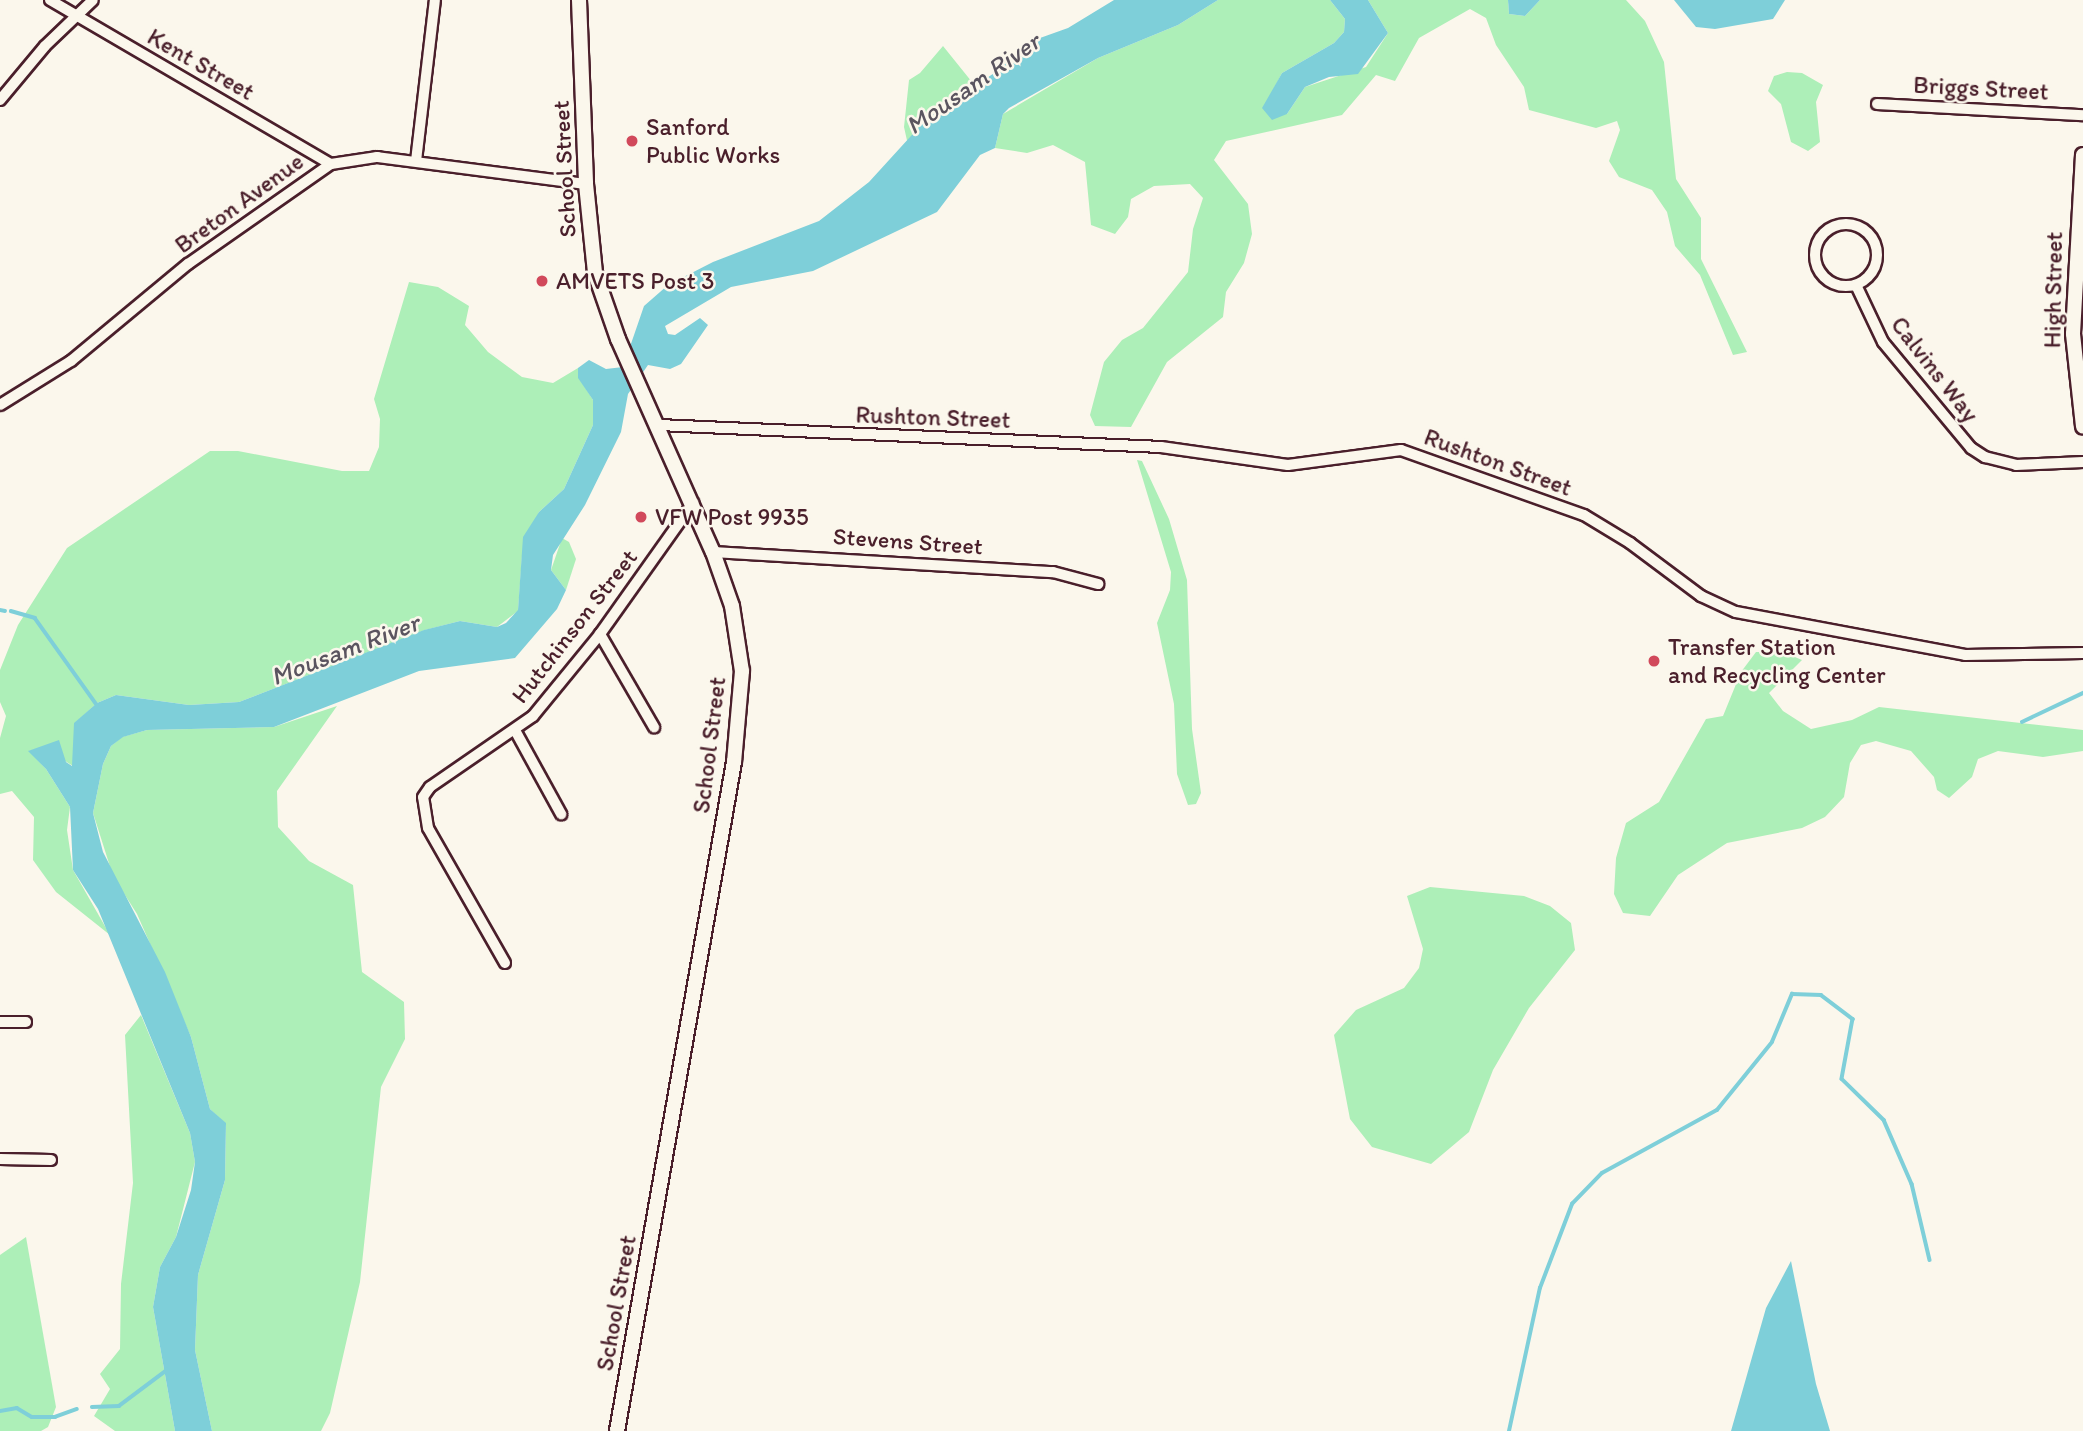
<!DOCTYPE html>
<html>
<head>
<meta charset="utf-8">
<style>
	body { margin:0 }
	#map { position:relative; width:2083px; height:1431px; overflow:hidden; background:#fbf7ec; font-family:Itim,sans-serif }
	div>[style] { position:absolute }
	.green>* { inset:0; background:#adefb8 }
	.water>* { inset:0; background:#7ecfd9 }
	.stream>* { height:3.5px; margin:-1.75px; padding:0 1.75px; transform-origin:1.75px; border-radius:1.75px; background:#7ecfd9 }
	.roads { filter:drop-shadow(2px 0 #4a1f2b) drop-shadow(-2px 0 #4a1f2b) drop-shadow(0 2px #4a1f2b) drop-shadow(0 -2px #4a1f2b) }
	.street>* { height:10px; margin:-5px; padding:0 5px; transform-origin:5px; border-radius:5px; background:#fbf7ec }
	.street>.ring { margin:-5px; padding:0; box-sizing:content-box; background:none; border:10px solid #fbf7ec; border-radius:50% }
	.secondary>* { height:14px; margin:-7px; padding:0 7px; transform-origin:7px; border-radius:7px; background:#fbf7ec }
	.dots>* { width:19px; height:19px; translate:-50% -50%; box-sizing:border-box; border:4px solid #fbf7ec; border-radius:50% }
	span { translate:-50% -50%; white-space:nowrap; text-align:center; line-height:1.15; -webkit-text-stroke:5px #fbf7ec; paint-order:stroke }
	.street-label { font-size:24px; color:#4a1f2b }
	.poi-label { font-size:24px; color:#4a1f2b }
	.left { translate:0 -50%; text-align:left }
	.water-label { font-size:26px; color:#5a545f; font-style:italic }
</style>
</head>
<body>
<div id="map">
	<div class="green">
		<div style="clip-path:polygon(1218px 0,1330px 0,1345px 19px,1344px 32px,1334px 43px,1282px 73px,1273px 90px,1287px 114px,1305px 87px,1366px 67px,1388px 33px,1368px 0,1508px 0,1509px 14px,1525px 16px,1540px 0,1626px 0,1645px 21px,1664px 62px,1676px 179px,1701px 218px,1701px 259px,1747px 352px,1733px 355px,1700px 275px,1675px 246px,1667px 212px,1652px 190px,1619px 177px,1609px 161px,1620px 130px,1617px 121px,1596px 128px,1529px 110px,1524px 87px,1496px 45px,1486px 18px,1470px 9px,1419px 38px,1395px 81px,1376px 75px,1342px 115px,1226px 141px,1214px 160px,1248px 204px,1252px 234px,1244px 263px,1226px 292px,1223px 317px,1167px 362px,1131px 427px,1095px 426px,1090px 415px,1104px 362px,1122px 340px,1143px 328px,1188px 272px,1193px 229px,1203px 198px,1190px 184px,1154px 186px,1131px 199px,1128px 217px,1115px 234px,1091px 225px,1085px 162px,1053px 145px,1027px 153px,995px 148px,1003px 114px,1098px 58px,1178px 25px)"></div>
		<div style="clip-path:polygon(943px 46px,976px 87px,931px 114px,908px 145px,904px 127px,909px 80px,920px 73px)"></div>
		<div style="clip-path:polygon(1787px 72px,1802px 73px,1823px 85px,1816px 102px,1820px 142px,1808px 151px,1791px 142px,1781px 104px,1768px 91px,1774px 76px)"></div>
		<div style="clip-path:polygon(409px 282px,438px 287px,469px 306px,465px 325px,488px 352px,522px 377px,553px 383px,578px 368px,579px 378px,593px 400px,593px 425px,564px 489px,539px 512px,522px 556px,518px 611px,497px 627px,460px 621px,425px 630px,239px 702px,189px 705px,116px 695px,97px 703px,75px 723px,73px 766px,43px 747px,29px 751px,46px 769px,70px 807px,67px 830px,73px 870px,110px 935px,56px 892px,33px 860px,34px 817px,12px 791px,0 794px,0 738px,6px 716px,0 702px,0 670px,18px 625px,67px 548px,210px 451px,238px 451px,342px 471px,369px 471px,379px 447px,380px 419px,374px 399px)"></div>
		<div style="clip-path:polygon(1137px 460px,1142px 461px,1169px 519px,1187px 580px,1192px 729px,1201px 793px,1196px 804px,1188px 805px,1177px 774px,1174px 704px,1157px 623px,1170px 590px,1171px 572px)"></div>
		<div style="clip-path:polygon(562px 538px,569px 542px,576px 559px,566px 590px,551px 570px)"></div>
		<div style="clip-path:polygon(1756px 652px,1783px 652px,1802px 660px,1769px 693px,1783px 711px,1811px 729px,1852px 720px,1879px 707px,2083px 730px,2083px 751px,2043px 757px,1998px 751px,1978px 759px,1972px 777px,1949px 798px,1937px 790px,1934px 777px,1911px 751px,1876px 741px,1861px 745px,1850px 763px,1844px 797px,1825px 817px,1802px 828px,1727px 843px,1678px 875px,1650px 916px,1623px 913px,1614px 894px,1616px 858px,1626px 823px,1659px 802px,1706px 719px,1723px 716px,1741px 672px)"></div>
		<div style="clip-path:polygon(337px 706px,277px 791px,278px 827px,309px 861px,353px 885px,362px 972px,404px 1002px,405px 1039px,381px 1087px,360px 1282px,330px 1413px,321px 1431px,212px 1431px,195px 1350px,198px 1275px,225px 1180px,226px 1124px,210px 1109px,191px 1037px,137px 914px,113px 876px,93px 813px,103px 764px,111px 746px,122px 737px,147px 730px,274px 727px)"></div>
		<div style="clip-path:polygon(1430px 887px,1524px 896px,1550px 906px,1571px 923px,1575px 950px,1529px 1008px,1493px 1070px,1469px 1132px,1431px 1164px,1372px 1147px,1350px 1119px,1334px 1035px,1356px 1010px,1404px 988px,1419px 968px,1423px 949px,1407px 896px)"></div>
		<div style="clip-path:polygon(141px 1015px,190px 1133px,195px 1162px,176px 1237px,160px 1267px,153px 1307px,175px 1431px,115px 1431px,94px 1416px,110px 1389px,100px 1374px,120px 1349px,121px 1284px,133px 1183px,125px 1035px)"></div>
		<div style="clip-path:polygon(26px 1237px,56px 1407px,48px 1427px,41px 1431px,0 1431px,0 1255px)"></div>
	</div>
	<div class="water">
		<div style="clip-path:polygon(1114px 0,1218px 0,1178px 25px,1098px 58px,1009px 108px,1003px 114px,995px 148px,980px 155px,937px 212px,813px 271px,731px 287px,665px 326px,668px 334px,675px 335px,700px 318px,708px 325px,681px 364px,670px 369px,648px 365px,628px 394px,621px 432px,585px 505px,553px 555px,551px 570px,566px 590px,557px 609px,515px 658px,419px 671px,274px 727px,147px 730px,123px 737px,111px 746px,103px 764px,93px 813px,103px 852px,165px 972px,191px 1037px,210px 1109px,226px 1123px,225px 1180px,198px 1275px,195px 1350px,212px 1431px,175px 1431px,153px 1307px,160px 1267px,176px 1237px,191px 1190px,195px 1162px,190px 1133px,98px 909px,73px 870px,70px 807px,46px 769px,28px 751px,59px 740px,66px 762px,72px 766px,74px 723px,97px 703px,116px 695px,189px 705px,239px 702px,424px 630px,460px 621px,497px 627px,506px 623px,518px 610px,523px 537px,539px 512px,564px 489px,593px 425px,593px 400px,578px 378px,578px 368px,589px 360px,606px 369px,623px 367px,644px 306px,668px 285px,713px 262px,819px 221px,869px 182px,931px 114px,999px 70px,1026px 43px,1068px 28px)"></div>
		<div style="clip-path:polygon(1330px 0,1368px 0,1388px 33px,1358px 74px,1329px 77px,1305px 87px,1287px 114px,1272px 120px,1262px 108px,1282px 73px,1334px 43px,1344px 32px,1345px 19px)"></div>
		<div style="clip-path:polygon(1508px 0,1540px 0,1525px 16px,1509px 14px)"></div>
		<div style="clip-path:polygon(1674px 0,1785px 0,1773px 19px,1715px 29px,1696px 27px)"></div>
		<div style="clip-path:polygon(1791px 1261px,1816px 1384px,1830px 1431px,1731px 1431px,1766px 1308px)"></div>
	</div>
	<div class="stream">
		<div style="left:0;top:610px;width:5px;rotate:11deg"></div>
		<div style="left:11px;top:611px;width:25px;rotate:16deg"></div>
		<div style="left:35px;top:618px;width:107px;rotate:54.5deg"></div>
		<div style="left:2022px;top:722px;width:68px;rotate:-25.4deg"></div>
		<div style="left:92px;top:1407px;width:27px;rotate:-2deg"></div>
		<div style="left:119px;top:1406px;width:60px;rotate:-36.9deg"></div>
		<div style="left:0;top:1411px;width:17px;rotate:-10deg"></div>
		<div style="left:17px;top:1408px;width:17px;rotate:31deg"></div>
		<div style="left:32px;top:1417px;width:23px"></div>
		<div style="left:55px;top:1417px;width:23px;rotate:-20deg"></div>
		<div style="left:1509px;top:1431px;width:146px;rotate:-77.8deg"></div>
		<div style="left:1540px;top:1288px;width:90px;rotate:-69.1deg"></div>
		<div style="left:1572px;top:1204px;width:43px;rotate:-45.9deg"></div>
		<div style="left:1602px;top:1173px;width:131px;rotate:-28.7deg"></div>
		<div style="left:1717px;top:1110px;width:87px;rotate:-51deg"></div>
		<div style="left:1772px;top:1042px;width:52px;rotate:-67.4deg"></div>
		<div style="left:1792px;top:994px;width:29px;rotate:2deg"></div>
		<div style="left:1821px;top:995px;width:40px;rotate:37deg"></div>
		<div style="left:1853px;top:1019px;width:61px;rotate:100.4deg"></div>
		<div style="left:1842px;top:1079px;width:59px;rotate:44.3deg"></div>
		<div style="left:1884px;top:1120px;width:70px;rotate:66.4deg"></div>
		<div style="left:1912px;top:1184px;width:78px;rotate:76.7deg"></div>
	</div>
	<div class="roads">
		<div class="street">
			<div style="left:50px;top:0;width:325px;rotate:30.3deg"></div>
			<div style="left:0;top:100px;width:70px;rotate:-50.2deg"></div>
			<div style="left:45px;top:46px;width:66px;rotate:-43.8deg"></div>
			<div style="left:1877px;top:104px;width:206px;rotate:3.1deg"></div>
			<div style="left:416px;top:161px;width:162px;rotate:-83.3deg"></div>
			<div class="ring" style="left:1815px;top:224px;width:52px;height:52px"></div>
			<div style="left:1856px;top:285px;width:63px;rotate:64.7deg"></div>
			<div style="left:1883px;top:342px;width:138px;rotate:50.3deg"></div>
			<div style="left:1971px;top:448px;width:17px;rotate:33deg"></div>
			<div style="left:1985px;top:457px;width:32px;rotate:14deg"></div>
			<div style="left:2016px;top:465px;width:67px;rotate:-2.6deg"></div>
			<div style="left:0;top:405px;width:84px;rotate:-31.8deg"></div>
			<div style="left:71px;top:361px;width:152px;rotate:-39.7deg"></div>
			<div style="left:188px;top:264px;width:174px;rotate:-35deg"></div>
			<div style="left:331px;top:164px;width:47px;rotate:-8.7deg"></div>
			<div style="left:377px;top:157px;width:211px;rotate:7.4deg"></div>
			<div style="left:658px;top:425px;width:503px;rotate:2.5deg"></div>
			<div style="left:1161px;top:447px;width:128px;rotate:8.1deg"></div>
			<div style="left:1288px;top:465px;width:114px;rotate:-7.6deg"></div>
			<div style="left:1401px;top:450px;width:194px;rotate:19.6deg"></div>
			<div style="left:1584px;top:515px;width:54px;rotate:31.3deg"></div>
			<div style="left:1630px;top:543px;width:89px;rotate:36.7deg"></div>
			<div style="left:1701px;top:596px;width:38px;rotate:25deg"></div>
			<div style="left:1736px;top:612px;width:233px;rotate:10.6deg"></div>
			<div style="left:1965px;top:655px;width:118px;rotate:-1deg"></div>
			<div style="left:713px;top:552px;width:341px;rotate:3.4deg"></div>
			<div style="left:1053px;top:572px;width:47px;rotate:14.9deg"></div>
			<div style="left:600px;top:634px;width:108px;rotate:59.9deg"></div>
			<div style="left:516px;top:732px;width:94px;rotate:61.2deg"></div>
			<div style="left:505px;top:963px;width:155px;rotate:-119.7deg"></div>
			<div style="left:428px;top:828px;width:31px;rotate:-99deg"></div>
			<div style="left:423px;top:797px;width:12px;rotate:-55deg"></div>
			<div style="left:430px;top:787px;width:125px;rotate:-34.6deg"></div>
			<div style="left:533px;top:716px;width:106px;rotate:-50.7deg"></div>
			<div style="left:600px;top:634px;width:161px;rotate:-54.6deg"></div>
			<div style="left:0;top:1022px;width:26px"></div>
			<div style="left:0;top:1159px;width:51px;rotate:1.1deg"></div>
		</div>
		<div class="secondary">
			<div style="left:579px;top:0;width:184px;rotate:87.8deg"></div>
			<div style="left:586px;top:184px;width:89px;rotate:84.2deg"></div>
			<div style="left:595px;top:273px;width:70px;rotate:70.8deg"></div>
			<div style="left:618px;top:339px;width:233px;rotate:66deg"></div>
			<div style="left:713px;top:552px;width:57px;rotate:70.6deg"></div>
			<div style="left:732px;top:606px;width:66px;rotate:81.3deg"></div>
			<div style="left:742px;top:671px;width:91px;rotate:95deg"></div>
			<div style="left:734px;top:762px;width:679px;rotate:99.92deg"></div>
			<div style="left:2083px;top:155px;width:179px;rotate:93.2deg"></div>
			<div style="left:2073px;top:334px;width:93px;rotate:83.8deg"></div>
		</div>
	</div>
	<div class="dots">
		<div style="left:632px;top:141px;background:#d1495b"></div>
		<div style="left:542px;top:281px;background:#d1495b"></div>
		<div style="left:641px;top:517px;background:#d1495b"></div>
		<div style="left:1654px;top:661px;background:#d1495b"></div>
	</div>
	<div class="street-label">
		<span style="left:201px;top:64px;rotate:30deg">Kent Street</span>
		<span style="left:1981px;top:88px;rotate:3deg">Briggs Street</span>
		<span style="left:564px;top:169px;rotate:-93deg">School Street</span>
		<span style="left:239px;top:203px;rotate:-36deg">Breton Avenue</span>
		<span style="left:2053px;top:290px;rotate:-89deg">High Street</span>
		<span style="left:1935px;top:369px;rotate:52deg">Calvins Way</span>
		<span style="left:933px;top:417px;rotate:2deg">Rushton Street</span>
		<span style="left:1498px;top:462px;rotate:20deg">Rushton Street</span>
		<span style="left:908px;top:541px;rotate:4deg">Stevens Street</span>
		<span style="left:574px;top:626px;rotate:-52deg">Hutchinson Street</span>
		<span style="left:709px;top:745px;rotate:-83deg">School Street</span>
		<span style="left:616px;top:1303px;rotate:-80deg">School Street</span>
	</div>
	<div class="poi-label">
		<span class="left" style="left:646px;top:141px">Sanford<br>Public Works</span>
		<span class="left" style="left:556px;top:281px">AMVETS Post 3</span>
		<span class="left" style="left:655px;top:517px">VFW Post 9935</span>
		<span class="left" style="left:1668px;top:661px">Transfer Station<br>and Recycling Center</span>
	</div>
	<div class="water-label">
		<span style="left:973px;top:84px;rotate:-35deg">Mousam River</span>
		<span style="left:345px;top:650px;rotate:-21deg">Mousam River</span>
	</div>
</div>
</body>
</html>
